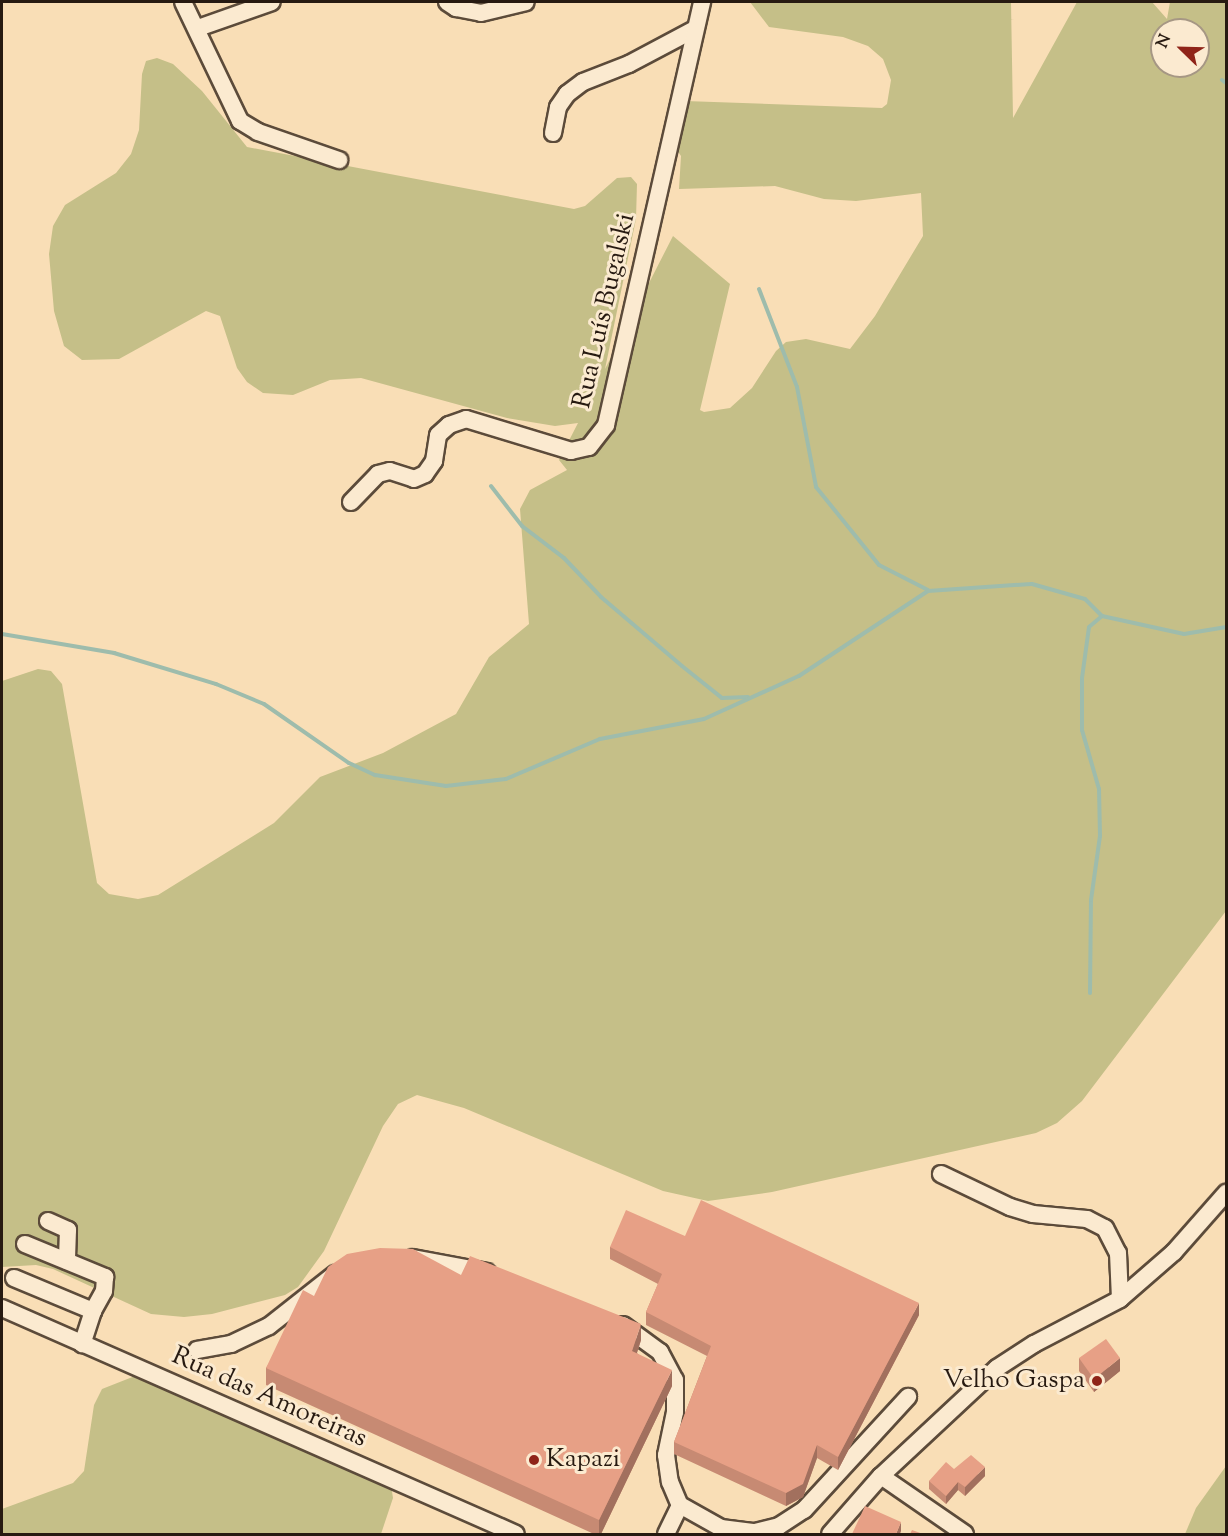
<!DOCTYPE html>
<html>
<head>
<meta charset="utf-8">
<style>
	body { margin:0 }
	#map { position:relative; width:1228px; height:1536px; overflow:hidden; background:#f9deb6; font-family:"Sorts Mill Goudy",serif }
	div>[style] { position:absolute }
	.green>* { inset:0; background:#c5bf88 }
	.stream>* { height:4px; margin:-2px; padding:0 2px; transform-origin:2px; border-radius:2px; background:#9ebcac }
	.roads { filter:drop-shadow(2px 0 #5c4b3a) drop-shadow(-2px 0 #5c4b3a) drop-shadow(0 2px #5c4b3a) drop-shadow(0 -2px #5c4b3a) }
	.minor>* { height:16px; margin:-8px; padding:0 8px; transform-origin:8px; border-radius:8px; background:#fbead0 }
	.wall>* { inset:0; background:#c78a73 }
	.shaded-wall>* { inset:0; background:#a2705e }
	.building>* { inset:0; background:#e7a086 }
	.dots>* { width:16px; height:16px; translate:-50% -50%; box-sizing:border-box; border:3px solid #fbead0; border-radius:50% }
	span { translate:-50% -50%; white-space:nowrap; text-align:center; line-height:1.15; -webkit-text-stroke:6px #fbead0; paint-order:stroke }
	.street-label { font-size:26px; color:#271a11 }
	.poi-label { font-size:26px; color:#271a11 }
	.right { translate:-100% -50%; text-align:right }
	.left { translate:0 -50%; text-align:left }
	.frame { position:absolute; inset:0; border:3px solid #271a11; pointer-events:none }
	.north { position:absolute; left:1150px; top:18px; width:60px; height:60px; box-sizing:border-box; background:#fbead0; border:2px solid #a69784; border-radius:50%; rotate:293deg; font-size:16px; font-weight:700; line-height:24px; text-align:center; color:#271a11 }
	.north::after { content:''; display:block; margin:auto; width:21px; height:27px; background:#8f2418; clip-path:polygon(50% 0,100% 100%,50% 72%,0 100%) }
</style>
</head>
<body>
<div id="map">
	<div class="green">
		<div style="clip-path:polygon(evenodd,750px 2px,1011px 2px,1013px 118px,1077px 2px,1152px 2px,1167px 19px,1170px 2px,1226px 2px,1226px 911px,1082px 1101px,1057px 1123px,1036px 1133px,772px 1192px,708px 1201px,663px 1191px,464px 1108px,417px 1095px,398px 1104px,383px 1126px,324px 1251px,298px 1287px,285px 1295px,212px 1314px,184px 1317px,151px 1314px,53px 1269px,36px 1265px,2px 1267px,2px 681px,38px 669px,51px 671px,62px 684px,97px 883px,109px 894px,138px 899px,158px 895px,274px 823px,320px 777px,383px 753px,456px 714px,489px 657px,529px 624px,520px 509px,530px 490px,567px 470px,559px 460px,578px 423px,555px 426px,507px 418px,361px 378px,330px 380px,293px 395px,263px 393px,247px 382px,237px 368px,220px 316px,206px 311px,119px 359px,82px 360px,64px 346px,54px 311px,49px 254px,53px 226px,65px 205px,116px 173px,131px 154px,139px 130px,142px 74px,146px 61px,157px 58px,173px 64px,202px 91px,247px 147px,574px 209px,585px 206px,617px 178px,631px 177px,637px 184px,636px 219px,605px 369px,673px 236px,730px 284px,700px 410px,704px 412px,730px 408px,752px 388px,776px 351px,786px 342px,806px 339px,850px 349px,875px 316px,923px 236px,921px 193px,856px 201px,824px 199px,775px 186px,679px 189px,681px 156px,671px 141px,677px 126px,683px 124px,685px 101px,882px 108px,887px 104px,891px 80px,883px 59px,868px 46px,843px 37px,769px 27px,750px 2px,1162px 30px,1198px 30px,1198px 66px,1162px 66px,1162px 30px)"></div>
		<div style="clip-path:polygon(135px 1376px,157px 1378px,390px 1479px,393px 1498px,381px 1534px,2px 1534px,2px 1509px,73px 1483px,84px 1471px,94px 1405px,102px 1389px)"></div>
		<div style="clip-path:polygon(1226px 1466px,1226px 1534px,1185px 1534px,1196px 1508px)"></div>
	</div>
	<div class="stream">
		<div style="left:1222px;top:80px;width:5px;rotate:37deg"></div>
		<div style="left:759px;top:289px;width:105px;rotate:68.8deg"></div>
		<div style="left:797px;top:387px;width:102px;rotate:79.2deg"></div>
		<div style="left:816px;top:487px;width:100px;rotate:51.1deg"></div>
		<div style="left:879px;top:565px;width:55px;rotate:27deg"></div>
		<div style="left:491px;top:486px;width:51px;rotate:52.2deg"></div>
		<div style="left:522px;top:526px;width:53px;rotate:37.3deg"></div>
		<div style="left:564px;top:558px;width:54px;rotate:46.5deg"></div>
		<div style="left:601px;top:597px;width:106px;rotate:40.4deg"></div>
		<div style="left:682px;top:666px;width:51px;rotate:38.7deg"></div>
		<div style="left:722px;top:698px;width:26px;rotate:-2deg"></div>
		<div style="left:2px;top:634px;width:114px;rotate:9.6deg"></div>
		<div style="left:114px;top:653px;width:107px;rotate:16.9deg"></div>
		<div style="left:216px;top:684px;width:52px;rotate:22.6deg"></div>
		<div style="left:264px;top:704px;width:103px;rotate:34.8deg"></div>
		<div style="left:349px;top:763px;width:29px;rotate:25deg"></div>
		<div style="left:375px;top:775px;width:72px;rotate:8.8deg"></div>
		<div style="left:446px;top:786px;width:60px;rotate:-6.7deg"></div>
		<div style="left:506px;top:779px;width:102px;rotate:-23.1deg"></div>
		<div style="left:600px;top:739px;width:106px;rotate:-10.9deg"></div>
		<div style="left:704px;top:719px;width:104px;rotate:-24.4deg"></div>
		<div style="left:799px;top:676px;width:154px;rotate:-33.4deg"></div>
		<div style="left:928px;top:591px;width:104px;rotate:-3.9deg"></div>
		<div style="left:1032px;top:584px;width:55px;rotate:15.8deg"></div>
		<div style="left:1085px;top:599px;width:24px;rotate:45deg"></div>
		<div style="left:1102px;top:616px;width:84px;rotate:12.4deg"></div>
		<div style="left:1184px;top:634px;width:43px;rotate:-9.5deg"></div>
		<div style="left:1090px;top:993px;width:93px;rotate:-89.4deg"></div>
		<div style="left:1091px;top:900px;width:65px;rotate:-82deg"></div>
		<div style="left:1100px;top:836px;width:47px;rotate:-91.2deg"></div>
		<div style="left:1099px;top:789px;width:61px;rotate:-106.1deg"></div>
		<div style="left:1082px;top:730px;width:52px;rotate:-90deg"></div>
		<div style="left:1082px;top:678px;width:51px;rotate:-82.2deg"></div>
		<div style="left:1089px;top:627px;width:17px;rotate:-40deg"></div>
	</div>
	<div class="roads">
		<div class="minor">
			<div style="left:183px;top:2px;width:132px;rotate:64.4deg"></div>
			<div style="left:240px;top:121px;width:21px;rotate:31deg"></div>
			<div style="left:258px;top:132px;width:86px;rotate:19.1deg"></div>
			<div style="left:447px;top:2px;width:11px;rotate:34deg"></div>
			<div style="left:456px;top:8px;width:25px;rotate:11deg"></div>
			<div style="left:481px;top:13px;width:46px;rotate:-13.7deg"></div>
			<div style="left:198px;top:28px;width:78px;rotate:-19.4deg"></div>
			<div style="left:553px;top:133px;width:26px;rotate:-79deg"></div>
			<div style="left:558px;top:107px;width:16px;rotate:-55deg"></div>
			<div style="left:567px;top:94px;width:20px;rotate:-37deg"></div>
			<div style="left:583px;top:82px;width:49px;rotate:-21.4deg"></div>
			<div style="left:629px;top:64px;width:75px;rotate:-27.9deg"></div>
			<div style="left:351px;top:502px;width:39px;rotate:-46deg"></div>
			<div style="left:378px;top:474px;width:12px;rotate:-14deg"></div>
			<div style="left:390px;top:471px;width:25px;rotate:18deg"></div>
			<div style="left:414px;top:479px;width:12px;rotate:-24deg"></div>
			<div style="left:425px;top:474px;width:16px;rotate:-55deg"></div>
			<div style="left:434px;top:461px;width:26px;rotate:-81deg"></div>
			<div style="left:438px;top:435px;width:15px;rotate:-42deg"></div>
			<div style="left:449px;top:425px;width:18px;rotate:-19deg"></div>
			<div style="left:466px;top:419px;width:110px;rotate:16.9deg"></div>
			<div style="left:571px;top:451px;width:18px;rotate:-13deg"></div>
			<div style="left:589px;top:447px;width:28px;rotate:-52deg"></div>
			<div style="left:606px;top:425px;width:434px;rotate:-77.2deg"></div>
			<div style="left:941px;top:1174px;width:76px;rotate:25.6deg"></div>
			<div style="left:1010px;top:1207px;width:24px;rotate:17deg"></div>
			<div style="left:1033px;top:1214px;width:54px;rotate:5.3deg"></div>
			<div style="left:1087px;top:1219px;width:20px;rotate:27deg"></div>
			<div style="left:1105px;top:1228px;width:28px;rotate:63deg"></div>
			<div style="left:1118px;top:1253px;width:46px;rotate:87.5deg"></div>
			<div style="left:48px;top:1221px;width:22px;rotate:24deg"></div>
			<div style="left:68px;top:1230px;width:31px;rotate:92deg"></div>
			<div style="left:25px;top:1244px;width:87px;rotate:22.4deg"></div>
			<div style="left:105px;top:1277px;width:14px;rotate:94deg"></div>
			<div style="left:104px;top:1291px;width:23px;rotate:119deg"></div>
			<div style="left:413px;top:1258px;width:75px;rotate:10.7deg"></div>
			<div style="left:14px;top:1278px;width:86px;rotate:22.7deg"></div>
			<div style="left:93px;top:1311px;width:35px;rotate:108deg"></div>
			<div style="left:2px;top:1308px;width:561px;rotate:23.73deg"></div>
			<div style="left:623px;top:1325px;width:46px;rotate:36.1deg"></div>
			<div style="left:660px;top:1352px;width:32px;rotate:62deg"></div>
			<div style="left:675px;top:1380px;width:32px;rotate:90deg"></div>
			<div style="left:675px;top:1412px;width:44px;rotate:101.8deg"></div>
			<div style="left:666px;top:1455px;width:27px;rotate:82deg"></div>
			<div style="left:670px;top:1482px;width:25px;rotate:67deg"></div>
			<div style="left:197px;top:1350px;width:35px;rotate:-10deg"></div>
			<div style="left:231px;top:1344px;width:42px;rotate:-25.3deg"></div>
			<div style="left:269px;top:1326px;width:84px;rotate:-38.2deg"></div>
			<div style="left:881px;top:1476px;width:102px;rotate:34.6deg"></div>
			<div style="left:666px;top:1534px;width:32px;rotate:-64deg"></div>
			<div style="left:680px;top:1505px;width:47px;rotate:29.3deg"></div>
			<div style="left:721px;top:1528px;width:34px;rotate:7deg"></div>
			<div style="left:755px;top:1532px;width:25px;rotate:-14deg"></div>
			<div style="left:779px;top:1526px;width:30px;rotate:-33deg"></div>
			<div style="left:804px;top:1510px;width:154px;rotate:-47.4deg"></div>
			<div style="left:830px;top:1534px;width:77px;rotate:-48.7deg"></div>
			<div style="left:881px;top:1476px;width:158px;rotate:-43deg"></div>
			<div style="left:997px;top:1368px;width:44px;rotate:-33deg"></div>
			<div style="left:1034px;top:1344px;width:97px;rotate:-27.6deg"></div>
			<div style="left:1120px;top:1299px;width:72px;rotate:-41deg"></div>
			<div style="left:1174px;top:1252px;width:79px;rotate:-48.6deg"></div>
		</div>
	</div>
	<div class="wall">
		<div style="clip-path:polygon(685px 1236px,919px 1315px,838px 1470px,817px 1458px,803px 1497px,786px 1506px,674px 1454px,674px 1442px,707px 1356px,646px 1325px,646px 1312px,658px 1284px,610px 1259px,610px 1247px)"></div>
		<div style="clip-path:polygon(314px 1296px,641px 1340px,637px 1353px,672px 1386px,601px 1534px,594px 1534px,266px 1385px,266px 1368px)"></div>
		<div style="clip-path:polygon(1079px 1358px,1120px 1371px,1094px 1392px,1079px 1371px)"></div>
		<div style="clip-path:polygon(954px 1469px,985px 1476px,965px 1496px,958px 1490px,946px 1504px,929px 1489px,929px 1481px)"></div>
	</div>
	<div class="shaded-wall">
		<div style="clip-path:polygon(919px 1303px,919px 1315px,838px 1470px,838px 1457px)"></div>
		<div style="clip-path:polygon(641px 1324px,641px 1340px,632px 1368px,632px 1351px)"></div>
		<div style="clip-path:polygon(1120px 1358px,1120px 1371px,1094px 1392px,1094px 1379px)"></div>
		<div style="clip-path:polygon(672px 1370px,672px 1386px,601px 1534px,599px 1534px,599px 1520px)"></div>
		<div style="clip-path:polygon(817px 1445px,817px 1458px,803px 1497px,786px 1506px,786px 1493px)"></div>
		<div style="clip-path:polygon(985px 1467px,985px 1476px,965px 1496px,965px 1487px)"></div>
		<div style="clip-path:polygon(958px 1482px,958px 1490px,946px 1504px,946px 1496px)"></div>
		<div style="clip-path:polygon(901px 1522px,901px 1531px,900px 1534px,896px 1534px)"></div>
	</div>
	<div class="building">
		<div style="clip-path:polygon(701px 1200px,919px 1303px,838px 1457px,817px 1445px,803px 1484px,786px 1493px,674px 1442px,711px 1346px,646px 1312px,662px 1274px,610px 1247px,626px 1210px,685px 1236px)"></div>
		<div style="clip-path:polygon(380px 1248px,413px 1249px,461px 1275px,470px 1256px,641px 1324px,632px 1351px,672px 1370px,599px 1520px,266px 1368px,303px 1290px,314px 1296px,328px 1267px,347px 1254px)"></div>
		<div style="clip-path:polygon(1106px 1339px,1120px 1358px,1094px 1379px,1079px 1358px)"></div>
		<div style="clip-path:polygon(971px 1455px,985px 1467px,965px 1487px,958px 1482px,946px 1496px,929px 1481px,946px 1462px,954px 1469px)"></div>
		<div style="clip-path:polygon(865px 1506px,901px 1522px,896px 1534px,852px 1534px)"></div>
		<div style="clip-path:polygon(912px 1530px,923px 1534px,910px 1534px)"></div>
	</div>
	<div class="dots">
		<div style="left:1097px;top:1381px;background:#8f2418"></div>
		<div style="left:534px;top:1460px;background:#8f2418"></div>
	</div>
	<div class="street-label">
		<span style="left:605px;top:311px;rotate:-77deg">Rua Luís Bugalski</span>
		<span style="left:269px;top:1398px;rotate:24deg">Rua das Amoreiras</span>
	</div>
	<div class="poi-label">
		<span class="right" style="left:1085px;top:1381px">Velho Gaspa</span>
		<span class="left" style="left:546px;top:1460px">Kapazi</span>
	</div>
	<div class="frame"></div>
	<div class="north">N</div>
</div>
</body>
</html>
